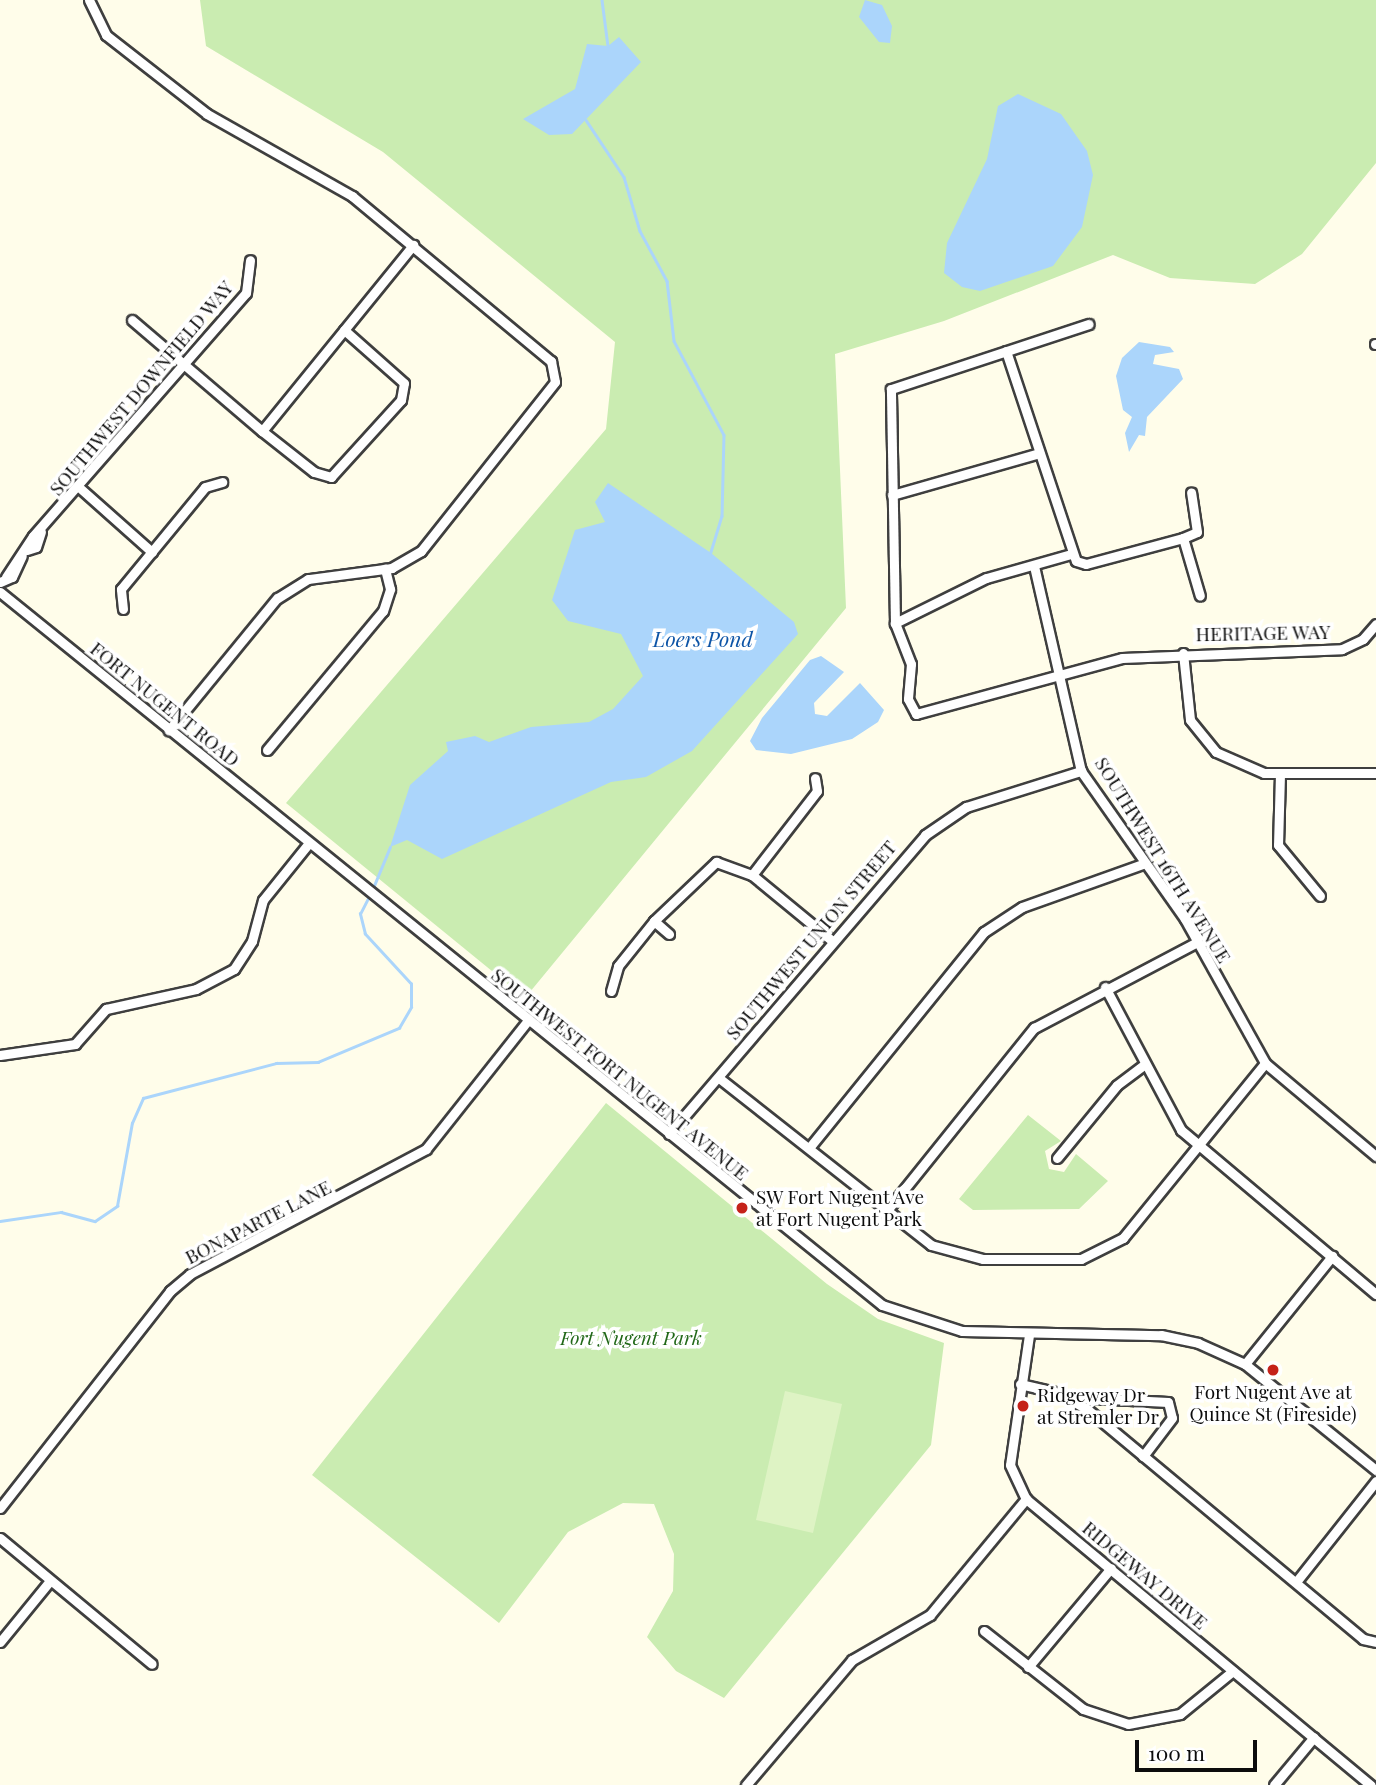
<!DOCTYPE html>
<html>
<head>
<meta charset="utf-8">
<style>
	body { margin:0 }
	#map { position:relative; width:1376px; height:1785px; overflow:hidden; background:#fffdea; font-family:"Playfair Display",serif }
	div>[style] { position:absolute }
	.green>* { inset:0; background:#caecb1 }
	.pitch>* { inset:0; background:#def3c4 }
	.water>* { inset:0; background:#abd5fb }
	.stream>* { height:2.5px; margin:-1.25px; padding:0 1.25px; transform-origin:1.25px; border-radius:1.25px; background:#abd5fb }
	.roads { filter:drop-shadow(2px 0 #3f3f3f) drop-shadow(-2px 0 #3f3f3f) drop-shadow(0 2px #3f3f3f) drop-shadow(0 -2px #3f3f3f) }
	.minor>* { height:9px; margin:-4.5px; padding:0 4.5px; transform-origin:4.5px; border-radius:4.5px; background:#fff }
	.dots>* { width:19px; height:19px; translate:-50% -50%; box-sizing:border-box; border:4px solid #fff; border-radius:50% }
	span { translate:-50% -50%; white-space:nowrap; text-align:center; line-height:1.15; -webkit-text-stroke:7px #fff; paint-order:stroke }
	.street-label { font-size:19px; color:#0c0c0c }
	.poi-label { font-size:19px; color:#0c0c0c }
	.left { translate:0 -50%; text-align:left }
	.park-label { font-size:19px; color:#216818; font-style:italic }
	.water-label { font-size:21px; color:#0d54a6; font-style:italic }
	.scale { position:absolute; left:1135px; top:1740px; width:122px; height:32px; box-sizing:border-box; border:4px solid #0c0c0c; border-top:0; padding-left:9px; font-size:21px; line-height:24px; white-space:nowrap; color:#0c0c0c; -webkit-text-stroke:5px #fff; paint-order:stroke }
</style>
</head>
<body>
<div id="map">
	<div class="green">
		<div style="clip-path:polygon(200px 0,1376px 0,1376px 163px,1302px 254px,1255px 284px,1170px 278px,1113px 255px,944px 321px,835px 354px,846px 608px,525px 998px,286px 803px,606px 429px,615px 342px,383px 152px,206px 46px)"></div>
		<div style="clip-path:polygon(606px 1103px,827px 1284px,878px 1319px,944px 1343px,931px 1445px,724px 1698px,676px 1671px,647px 1637px,673px 1591px,674px 1554px,654px 1504px,623px 1503px,568px 1532px,499px 1623px,312px 1475px)"></div>
		<div style="clip-path:polygon(1028px 1115px,1061px 1141px,1045px 1151px,1049px 1169px,1064px 1172px,1076px 1154px,1108px 1181px,1079px 1209px,973px 1210px,959px 1199px)"></div>
	</div>
	<div class="pitch">
		<div style="clip-path:polygon(785px 1391px,842px 1404px,813px 1533px,756px 1520px)"></div>
	</div>
	<div class="water">
		<div style="clip-path:polygon(865px 0,882px 5px,892px 26px,890px 43px,879px 42px,859px 17px)"></div>
		<div style="clip-path:polygon(619px 37px,641px 62px,572px 134px,549px 135px,523px 119px,575px 89px,587px 44px,608px 46px)"></div>
		<div style="clip-path:polygon(1018px 94px,1061px 114px,1087px 151px,1093px 175px,1082px 227px,1053px 266px,980px 291px,962px 287px,944px 273px,947px 243px,987px 159px,998px 106px)"></div>
		<div style="clip-path:polygon(1139px 342px,1170px 347px,1174px 352px,1155px 355px,1153px 364px,1179px 369px,1183px 379px,1147px 417px,1145px 436px,1139px 435px,1129px 452px,1125px 433px,1132px 417px,1123px 410px,1116px 376px,1122px 358px)"></div>
		<div style="clip-path:polygon(608px 483px,711px 553px,794px 622px,798px 634px,692px 751px,646px 777px,611px 782px,442px 859px,407px 840px,390px 847px,410px 785px,448px 751px,446px 742px,475px 736px,489px 742px,531px 727px,589px 722px,613px 709px,643px 676px,621px 634px,568px 621px,552px 600px,575px 530px,605px 522px,595px 502px)"></div>
		<div style="clip-path:polygon(821px 656px,844px 672px,814px 703px,815px 714px,827px 716px,860px 683px,884px 710px,878px 722px,852px 739px,791px 754px,756px 750px,750px 741px,762px 718px,810px 660px)"></div>
	</div>
	<div class="stream">
		<div style="left:602px;top:0;width:46px;rotate:82.6deg"></div>
		<div style="left:586px;top:120px;width:69px;rotate:56.3deg"></div>
		<div style="left:624px;top:177px;width:56px;rotate:73.5deg"></div>
		<div style="left:640px;top:231px;width:57px;rotate:61.6deg"></div>
		<div style="left:667px;top:281px;width:60px;rotate:83.3deg"></div>
		<div style="left:674px;top:341px;width:106px;rotate:62deg"></div>
		<div style="left:724px;top:435px;width:81px;rotate:91.4deg"></div>
		<div style="left:722px;top:516px;width:39px;rotate:107deg"></div>
		<div style="left:373px;top:888px;width:44px;rotate:-67.5deg"></div>
		<div style="left:0;top:1221px;width:62px;rotate:-8.4deg"></div>
		<div style="left:61px;top:1212px;width:35px;rotate:15deg"></div>
		<div style="left:95px;top:1221px;width:27px;rotate:-34deg"></div>
		<div style="left:117px;top:1206px;width:84px;rotate:-79.8deg"></div>
		<div style="left:132px;top:1123px;width:27px;rotate:-66deg"></div>
		<div style="left:143px;top:1098px;width:138px;rotate:-14.7deg"></div>
		<div style="left:276px;top:1063px;width:42px;rotate:-1.4deg"></div>
		<div style="left:318px;top:1062px;width:88px;rotate:-22.8deg"></div>
		<div style="left:399px;top:1028px;width:24px;rotate:-60deg"></div>
		<div style="left:411px;top:1007px;width:23px;rotate:-90deg"></div>
		<div style="left:411px;top:984px;width:68px;rotate:-132.6deg"></div>
		<div style="left:365px;top:934px;width:21px;rotate:-104deg"></div>
		<div style="left:360px;top:914px;width:22px;rotate:-63deg"></div>
	</div>
	<div class="roads">
		<div class="minor">
			<div style="left:89px;top:0;width:39px;rotate:64deg"></div>
			<div style="left:106px;top:35px;width:128px;rotate:38deg"></div>
			<div style="left:207px;top:114px;width:167px;rotate:29.5deg"></div>
			<div style="left:352px;top:196px;width:259px;rotate:39.7deg"></div>
			<div style="left:551px;top:361px;width:21px;rotate:79deg"></div>
			<div style="left:555px;top:382px;width:216px;rotate:128.4deg"></div>
			<div style="left:421px;top:551px;width:34px;rotate:150deg"></div>
			<div style="left:392px;top:568px;width:85px;rotate:172.5deg"></div>
			<div style="left:308px;top:579px;width:36px;rotate:148deg"></div>
			<div style="left:277px;top:598px;width:171px;rotate:129.3deg"></div>
			<div style="left:132px;top:320px;width:171px;rotate:40.5deg"></div>
			<div style="left:262px;top:431px;width:66px;rotate:38.3deg"></div>
			<div style="left:314px;top:472px;width:18px;rotate:16deg"></div>
			<div style="left:331px;top:477px;width:104px;rotate:-47.7deg"></div>
			<div style="left:401px;top:400px;width:17px;rotate:-80deg"></div>
			<div style="left:404px;top:383px;width:80px;rotate:-138.5deg"></div>
			<div style="left:1375px;top:344px;width:1px"></div>
			<div style="left:1006px;top:351px;width:221px;rotate:71.6deg"></div>
			<div style="left:1076px;top:561px;width:10px;rotate:17deg"></div>
			<div style="left:1086px;top:564px;width:100px;rotate:-15deg"></div>
			<div style="left:1183px;top:538px;width:60px;rotate:73.7deg"></div>
			<div style="left:262px;top:431px;width:240px;rotate:-50.9deg"></div>
			<div style="left:81px;top:489px;width:95px;rotate:41.6deg"></div>
			<div style="left:892px;top:495px;width:153px;rotate:-15.9deg"></div>
			<div style="left:1183px;top:538px;width:15px;rotate:-23deg"></div>
			<div style="left:1197px;top:532px;width:40px;rotate:-98.5deg"></div>
			<div style="left:27px;top:550px;width:9px;rotate:-18deg"></div>
			<div style="left:36px;top:547px;width:16px;rotate:-72deg"></div>
			<div style="left:1071px;top:554px;width:88px;rotate:164.2deg"></div>
			<div style="left:986px;top:578px;width:102px;rotate:153.7deg"></div>
			<div style="left:895px;top:623px;width:44px;rotate:68.7deg"></div>
			<div style="left:911px;top:664px;width:35px;rotate:95deg"></div>
			<div style="left:908px;top:699px;width:17px;rotate:62deg"></div>
			<div style="left:916px;top:714px;width:213px;rotate:-15.2deg"></div>
			<div style="left:1122px;top:658px;width:220px;rotate:-2.3deg"></div>
			<div style="left:1342px;top:649px;width:23px;rotate:-25deg"></div>
			<div style="left:1363px;top:639px;width:20px;rotate:-49deg"></div>
			<div style="left:1034px;top:566px;width:210px;rotate:77.1deg"></div>
			<div style="left:1081px;top:771px;width:181px;rotate:54.9deg"></div>
			<div style="left:1185px;top:919px;width:165px;rotate:60.9deg"></div>
			<div style="left:1265px;top:1063px;width:145px;rotate:40deg"></div>
			<div style="left:6px;top:577px;width:49px;rotate:-56.6deg"></div>
			<div style="left:33px;top:536px;width:323px;rotate:-48.8deg"></div>
			<div style="left:246px;top:293px;width:33px;rotate:-83deg"></div>
			<div style="left:0;top:582px;width:13px;rotate:-23deg"></div>
			<div style="left:12px;top:577px;width:23px;rotate:-65deg"></div>
			<div style="left:0;top:592px;width:1134px;rotate:38.95deg"></div>
			<div style="left:882px;top:1305px;width:84px;rotate:18deg"></div>
			<div style="left:962px;top:1331px;width:199px;rotate:1.2deg"></div>
			<div style="left:1161px;top:1335px;width:38px;rotate:12deg"></div>
			<div style="left:1198px;top:1343px;width:51px;rotate:24.1deg"></div>
			<div style="left:1245px;top:1364px;width:169px;rotate:39deg"></div>
			<div style="left:123px;top:609px;width:20px;rotate:-96deg"></div>
			<div style="left:121px;top:589px;width:132px;rotate:-50.5deg"></div>
			<div style="left:205px;top:487px;width:18px;rotate:-16deg"></div>
			<div style="left:895px;top:623px;width:234px;rotate:-91deg"></div>
			<div style="left:891px;top:389px;width:208px;rotate:-18.2deg"></div>
			<div style="left:1183px;top:653px;width:67px;rotate:84deg"></div>
			<div style="left:1190px;top:720px;width:41px;rotate:50.9deg"></div>
			<div style="left:1216px;top:752px;width:52px;rotate:23.6deg"></div>
			<div style="left:1264px;top:773px;width:112px"></div>
			<div style="left:267px;top:750px;width:181px;rotate:-50.2deg"></div>
			<div style="left:383px;top:611px;width:23px;rotate:-72deg"></div>
			<div style="left:390px;top:589px;width:21px;rotate:-104deg"></div>
			<div style="left:1280px;top:774px;width:71px;rotate:91.6deg"></div>
			<div style="left:1278px;top:845px;width:66px;rotate:50.5deg"></div>
			<div style="left:752px;top:875px;width:106px;rotate:-52.3deg"></div>
			<div style="left:817px;top:791px;width:13px;rotate:-99deg"></div>
			<div style="left:654px;top:921px;width:20px;rotate:41deg"></div>
			<div style="left:1105px;top:987px;width:162px;rotate:62deg"></div>
			<div style="left:1181px;top:1130px;width:255px;rotate:40.1deg"></div>
			<div style="left:611px;top:991px;width:26px;rotate:-74deg"></div>
			<div style="left:618px;top:966px;width:58px;rotate:-51.3deg"></div>
			<div style="left:654px;top:921px;width:86px;rotate:-43.6deg"></div>
			<div style="left:716px;top:862px;width:38px;rotate:20deg"></div>
			<div style="left:752px;top:875px;width:102px;rotate:39.4deg"></div>
			<div style="left:0;top:1055px;width:76px;rotate:-8.3deg"></div>
			<div style="left:75px;top:1044px;width:47px;rotate:-48.5deg"></div>
			<div style="left:106px;top:1009px;width:92px;rotate:-12.5deg"></div>
			<div style="left:196px;top:989px;width:43px;rotate:-27.8deg"></div>
			<div style="left:234px;top:969px;width:33px;rotate:-57deg"></div>
			<div style="left:252px;top:941px;width:42px;rotate:-75deg"></div>
			<div style="left:263px;top:900px;width:73px;rotate:-51.1deg"></div>
			<div style="left:719px;top:1078px;width:270px;rotate:38.2deg"></div>
			<div style="left:931px;top:1245px;width:54px;rotate:15.1deg"></div>
			<div style="left:983px;top:1259px;width:98px"></div>
			<div style="left:1081px;top:1259px;width:47px;rotate:-26.6deg"></div>
			<div style="left:1123px;top:1238px;width:225px;rotate:-50.9deg"></div>
			<div style="left:669px;top:1134px;width:394px;rotate:-49.4deg"></div>
			<div style="left:925px;top:835px;width:50px;rotate:-34.3deg"></div>
			<div style="left:966px;top:807px;width:121px;rotate:-17.4deg"></div>
			<div style="left:809px;top:1148px;width:278px;rotate:-51deg"></div>
			<div style="left:984px;top:932px;width:45px;rotate:-33.3deg"></div>
			<div style="left:1022px;top:907px;width:128px;rotate:-19.6deg"></div>
			<div style="left:1057px;top:1158px;width:94px;rotate:-50.6deg"></div>
			<div style="left:1117px;top:1085px;width:34px;rotate:-37deg"></div>
			<div style="left:885px;top:1213px;width:238px;rotate:-51.2deg"></div>
			<div style="left:1034px;top:1028px;width:184px;rotate:-27.8deg"></div>
			<div style="left:1029px;top:1335px;width:131px;rotate:98.3deg"></div>
			<div style="left:1010px;top:1465px;width:38px;rotate:65deg"></div>
			<div style="left:1026px;top:1499px;width:448px;rotate:39.7deg"></div>
			<div style="left:1245px;top:1364px;width:139px;rotate:-51.1deg"></div>
			<div style="left:1020px;top:1384px;width:40px;rotate:13deg"></div>
			<div style="left:1059px;top:1393px;width:32px;rotate:30deg"></div>
			<div style="left:1087px;top:1409px;width:359px;rotate:39.8deg"></div>
			<div style="left:1363px;top:1639px;width:13px;rotate:13deg"></div>
			<div style="left:1070px;top:1397px;width:98px;rotate:2.9deg"></div>
			<div style="left:1168px;top:1402px;width:16px;rotate:76deg"></div>
			<div style="left:1172px;top:1418px;width:48px;rotate:127.3deg"></div>
			<div style="left:0;top:1508px;width:276px;rotate:-51.9deg"></div>
			<div style="left:170px;top:1291px;width:26px;rotate:-40deg"></div>
			<div style="left:190px;top:1274px;width:267px;rotate:-27.9deg"></div>
			<div style="left:426px;top:1149px;width:161px;rotate:-51.6deg"></div>
			<div style="left:0;top:1538px;width:197px;rotate:39.7deg"></div>
			<div style="left:1296px;top:1582px;width:129px;rotate:-51.6deg"></div>
			<div style="left:984px;top:1631px;width:126px;rotate:38.2deg"></div>
			<div style="left:1083px;top:1709px;width:47px;rotate:18.4deg"></div>
			<div style="left:1128px;top:1724px;width:53px;rotate:-10.9deg"></div>
			<div style="left:1180px;top:1714px;width:68px;rotate:-39.1deg"></div>
			<div style="left:0;top:1642px;width:77px;rotate:-50.8deg"></div>
			<div style="left:1028px;top:1667px;width:129px;rotate:-50deg"></div>
			<div style="left:746px;top:1785px;width:164px;rotate:-49.7deg"></div>
			<div style="left:852px;top:1660px;width:90px;rotate:-30deg"></div>
			<div style="left:930px;top:1615px;width:151px;rotate:-50.4deg"></div>
			<div style="left:1274px;top:1785px;width:62px;rotate:-50.2deg"></div>
		</div>
	</div>
	<div class="dots">
		<div style="left:742px;top:1208px;background:#c5221a"></div>
		<div style="left:1273px;top:1370px;background:#c5221a"></div>
		<div style="left:1023px;top:1406px;background:#c5221a"></div>
	</div>
	<div class="street-label">
		<span style="left:141px;top:388px;rotate:-50deg">SOUTHWEST DOWNFIELD WAY</span>
		<span style="left:1263px;top:633px;rotate:-1deg">HERITAGE WAY</span>
		<span style="left:165px;top:704px;rotate:39deg">FORT NUGENT ROAD</span>
		<span style="left:1163px;top:860px;rotate:58deg">SOUTHWEST 16TH AVENUE</span>
		<span style="left:811px;top:940px;rotate:-50deg">SOUTHWEST UNION STREET</span>
		<span style="left:620px;top:1074px;rotate:39deg">SOUTHWEST FORT NUGENT AVENUE</span>
		<span style="left:258px;top:1222px;rotate:-27deg">BONAPARTE LANE</span>
		<span style="left:1145px;top:1575px;rotate:40deg">RIDGEWAY DRIVE</span>
	</div>
	<div class="poi-label">
		<span class="left" style="left:756px;top:1208px">SW Fort Nugent Ave<br>at Fort Nugent Park</span>
		<span style="left:1273px;top:1403px">Fort Nugent Ave at<br>Quince St (Fireside)</span>
		<span class="left" style="left:1037px;top:1406px">Ridgeway Dr<br>at Stremler Dr</span>
	</div>
	<div class="park-label">
		<span style="left:631px;top:1338px">Fort Nugent Park</span>
	</div>
	<div class="water-label">
		<span style="left:703px;top:638px">Loers Pond</span>
	</div>
	<div class="scale">100 m</div>
</div>
</body>
</html>
